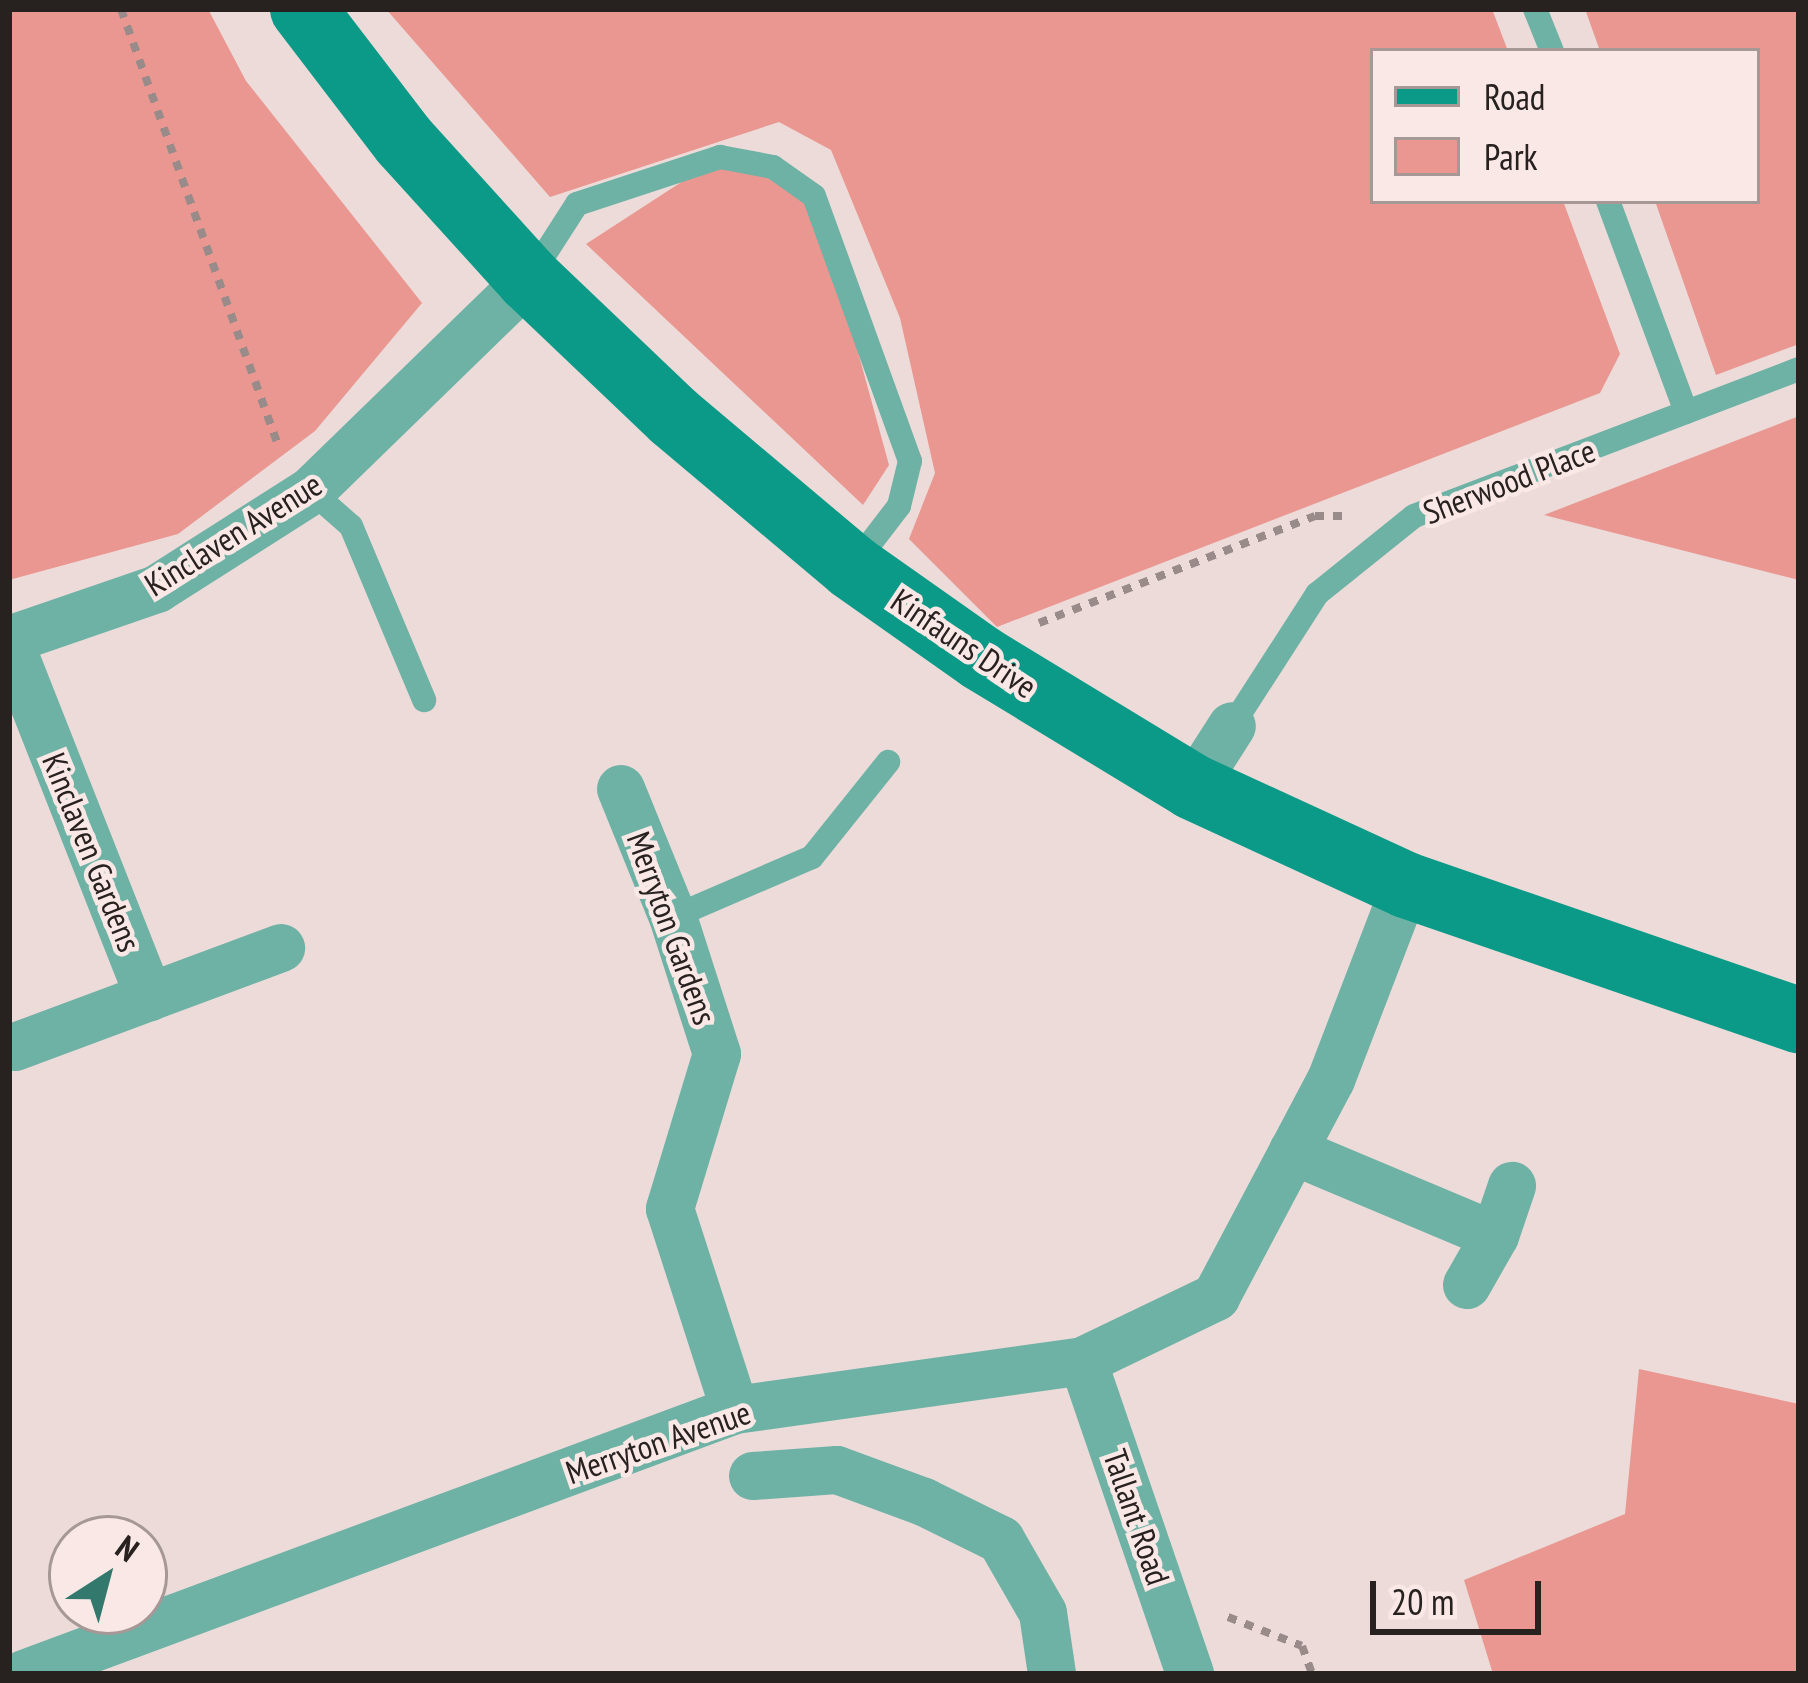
<!DOCTYPE html>
<html>
<head>
<meta charset="utf-8">
<style>
	body { margin:0 }
	#map { position:relative; width:1808px; height:1683px; overflow:hidden; background:#ecdbd9; font-family:"PT Sans Narrow",sans-serif }
	div>[style] { position:absolute }
	.green>* { inset:0; background:#e99790 }
	.path>* { height:8px; margin-top:-4px; transform-origin:0; background:repeating-linear-gradient(90deg,#988b8a 0 9px,transparent 0 18px) }
	.lane>* { height:24px; margin:-12px; padding:0 12px; transform-origin:12px; border-radius:12px; background:#6db2a5 }
	.street>* { height:48px; margin:-24px; padding:0 24px; transform-origin:24px; border-radius:24px; background:#6db2a5 }
	.secondary>* { height:66px; margin:-33px; padding:0 33px; transform-origin:33px; border-radius:33px; background:#0b9a88 }
	span { translate:-50% -50%; white-space:nowrap; text-align:center; line-height:1.15; -webkit-text-stroke:9px #fae8e6; paint-order:stroke }
	.street-label { font-size:33px; color:#272120 }
	.frame { position:absolute; inset:0; border:12px solid #272120; pointer-events:none }
	.legend { position:absolute; left:1370px; top:48px; width:390px; height:156px; box-sizing:border-box; background:#fae8e6; border:3px solid #a69897; margin:0; padding:15px 21px; list-style:none; font-size:36px; color:#272120 }
	.legend li { display:flex; align-items:center; gap:24px; height:60px }
	.legend b { width:60px; border:3px solid #a69897 }
	.north { position:absolute; left:48px; top:1515px; width:120px; height:120px; box-sizing:border-box; background:#fae8e6; border:3px solid #a69897; border-radius:50%; rotate:36deg; font-size:33px; font-weight:700; line-height:48px; text-align:center; color:#272120 }
	.north::after { content:''; display:block; margin:auto; width:42px; height:54px; background:#33786c; clip-path:polygon(50% 0,100% 100%,50% 72%,0 100%) }
	.scale { position:absolute; left:1370px; top:1581px; width:171px; height:54px; box-sizing:border-box; border:6px solid #272120; border-top:0; padding-left:15px; font-size:36px; line-height:42px; white-space:nowrap; color:#272120; -webkit-text-stroke:9px #fae8e6; paint-order:stroke }
</style>
</head>
<body>
<div id="map">
	<div class="green">
		<div style="clip-path:polygon(9px 9px,208px 9px,246px 81px,422px 303px,315px 431px,178px 534px,9px 580px)"></div>
		<div style="clip-path:polygon(386px 9px,1492px 9px,1508px 51px,1373px 51px,1373px 201px,1563px 201px,1620px 354px,1600px 393px,997px 627px,909px 539px,935px 473px,900px 318px,831px 150px,779px 122px,550px 197px)"></div>
		<div style="clip-path:polygon(1585px 9px,1799px 9px,1799px 344px,1716px 375px,1655px 201px,1757px 201px,1757px 51px,1600px 51px)"></div>
		<div style="clip-path:polygon(720px 157px,773px 167px,818px 206px,889px 465px,863px 505px,586px 244px)"></div>
		<div style="clip-path:polygon(1799px 416px,1799px 580px,1544px 515px)"></div>
		<div style="clip-path:polygon(1639px 1369px,1799px 1404px,1799px 1674px,1493px 1674px,1464px 1580px,1625px 1514px)"></div>
	</div>
	<div class="path">
		<div style="left:121px;top:9px;width:467px;rotate:70.2deg"></div>
		<div style="left:1039px;top:623px;width:296px;rotate:-21.2deg"></div>
		<div style="left:1315px;top:516px;width:36px"></div>
		<div style="left:1228px;top:1617px;width:79px;rotate:21.4deg"></div>
		<div style="left:1302px;top:1646px;width:30px;rotate:70deg"></div>
	</div>
	<div class="lane">
		<div style="left:1535px;top:9px;width:45px;rotate:68deg"></div>
		<div style="left:1608px;top:201px;width:225px;rotate:69.7deg"></div>
		<div style="left:530px;top:277px;width:87px;rotate:-57.2deg"></div>
		<div style="left:577px;top:204px;width:151px;rotate:-18.2deg"></div>
		<div style="left:720px;top:157px;width:54px;rotate:10.7deg"></div>
		<div style="left:773px;top:167px;width:50px;rotate:35.3deg"></div>
		<div style="left:814px;top:196px;width:282px;rotate:70.1deg"></div>
		<div style="left:910px;top:461px;width:46px;rotate:103.7deg"></div>
		<div style="left:899px;top:506px;width:76px;rotate:127.5deg"></div>
		<div style="left:311px;top:491px;width:53px;rotate:41.2deg"></div>
		<div style="left:351px;top:526px;width:189px;rotate:67.2deg"></div>
		<div style="left:1232px;top:726px;width:157px;rotate:-57.2deg"></div>
		<div style="left:1317px;top:594px;width:124px;rotate:-38.8deg"></div>
		<div style="left:1414px;top:516px;width:412px;rotate:-20.9deg"></div>
		<div style="left:673px;top:917px;width:151px;rotate:-23.3deg"></div>
		<div style="left:812px;top:857px;width:122px;rotate:-51.3deg"></div>
	</div>
	<div class="street">
		<div style="left:9px;top:640px;width:157px;rotate:-19deg"></div>
		<div style="left:157px;top:589px;width:183px;rotate:-32.5deg"></div>
		<div style="left:311px;top:491px;width:304px;rotate:-44.2deg"></div>
		<div style="left:9px;top:641px;width:383px;rotate:68.5deg"></div>
		<div style="left:1193px;top:787px;width:72px;rotate:-57.4deg"></div>
		<div style="left:621px;top:789px;width:138px;rotate:67.9deg"></div>
		<div style="left:673px;top:917px;width:144px;rotate:72.2deg"></div>
		<div style="left:717px;top:1054px;width:162px;rotate:106.9deg"></div>
		<div style="left:670px;top:1209px;width:211px;rotate:72.1deg"></div>
		<div style="left:15px;top:1047px;width:284px;rotate:-20.4deg"></div>
		<div style="left:1293px;top:1151px;width:219px;rotate:22.8deg"></div>
		<div style="left:1467px;top:1285px;width:56px;rotate:-60.3deg"></div>
		<div style="left:1495px;top:1236px;width:53px;rotate:-71.2deg"></div>
		<div style="left:1083px;top:1361px;width:331px;rotate:71.1deg"></div>
		<div style="left:753px;top:1476px;width:84px;rotate:-4.1deg"></div>
		<div style="left:837px;top:1470px;width:93px;rotate:20.2deg"></div>
		<div style="left:924px;top:1502px;width:86px;rotate:26.3deg"></div>
		<div style="left:1001px;top:1540px;width:84px;rotate:60.1deg"></div>
		<div style="left:1043px;top:1613px;width:62px;rotate:81.6deg"></div>
		<div style="left:24px;top:1674px;width:758px;rotate:-20.37deg"></div>
		<div style="left:735px;top:1410px;width:351px;rotate:-8deg"></div>
		<div style="left:1083px;top:1361px;width:148px;rotate:-25.7deg"></div>
		<div style="left:1216px;top:1297px;width:246px;rotate:-62.1deg"></div>
		<div style="left:1331px;top:1080px;width:209px;rotate:-69deg"></div>
	</div>
	<div class="secondary">
		<div style="left:303px;top:9px;width:166px;rotate:52.6deg"></div>
		<div style="left:404px;top:141px;width:186px;rotate:47.8deg"></div>
		<div style="left:529px;top:279px;width:200px;rotate:43.6deg"></div>
		<div style="left:674px;top:417px;width:233px;rotate:40.1deg"></div>
		<div style="left:852px;top:567px;width:158px;rotate:35.2deg"></div>
		<div style="left:981px;top:658px;width:248px;rotate:31.3deg"></div>
		<div style="left:1193px;top:787px;width:234px;rotate:24.7deg"></div>
		<div style="left:1406px;top:885px;width:416px;rotate:19deg"></div>
	</div>
	<div class="street-label">
		<span style="left:1509px;top:481px;rotate:-21deg">Sherwood Place</span>
		<span style="left:233px;top:534px;rotate:-32deg">Kinclaven Avenue</span>
		<span style="left:964px;top:643px;rotate:34deg">Kinfauns Drive</span>
		<span style="left:92px;top:852px;rotate:68deg">Kinclaven Gardens</span>
		<span style="left:672px;top:928px;rotate:70deg">Merryton Gardens</span>
		<span style="left:658px;top:1442px;rotate:-19deg">Merryton Avenue</span>
		<span style="left:1137px;top:1517px;rotate:71deg">Tallant Road</span>
	</div>
	<div class="frame"></div>
	<ul class="legend">
	<li><b style="height:15px;background:#0b9a88"></b>Road</li>
	<li><b style="height:33px;background:#e99790"></b>Park</li>
	</ul>
	<div class="north">N</div>
	<div class="scale">20 m</div>
</div>
</body>
</html>
